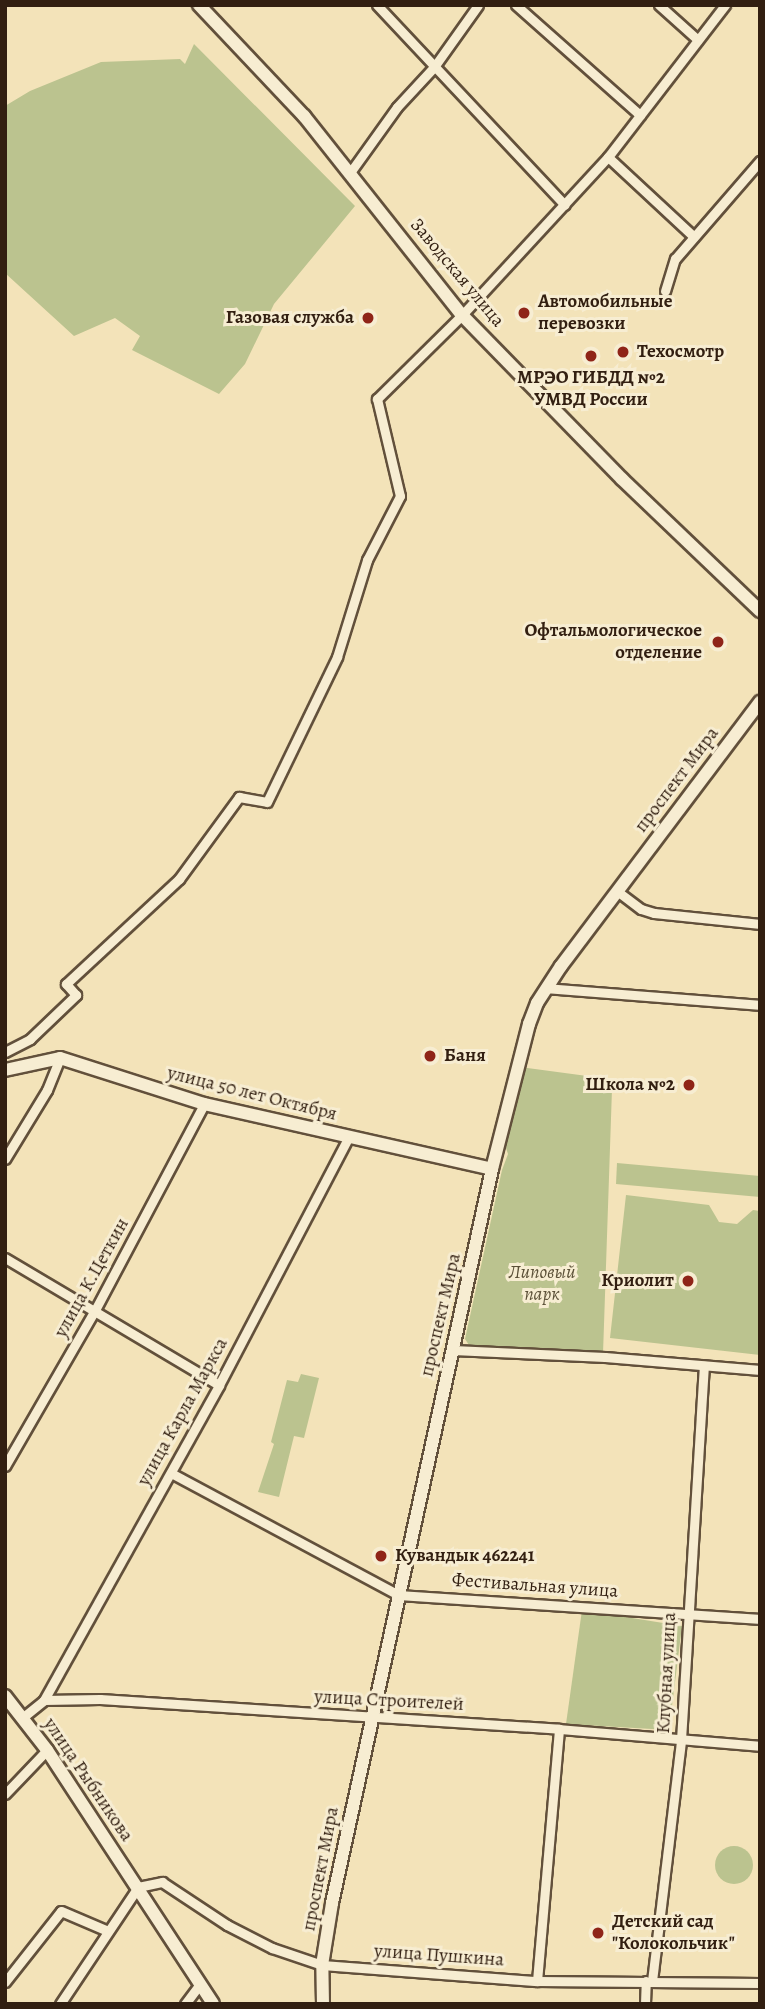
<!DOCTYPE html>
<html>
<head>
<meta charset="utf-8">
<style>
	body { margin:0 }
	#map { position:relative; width:765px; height:2009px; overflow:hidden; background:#f3e3b9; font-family:Alegreya,serif }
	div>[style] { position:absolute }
	.green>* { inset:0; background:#bbc38f }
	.round { border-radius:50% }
	.roads { filter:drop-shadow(2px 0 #62503b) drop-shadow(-2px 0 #62503b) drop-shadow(0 2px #62503b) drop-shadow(0 -2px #62503b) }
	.street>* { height:9px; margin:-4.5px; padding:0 4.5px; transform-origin:4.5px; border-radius:4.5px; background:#f7edd2 }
	.secondary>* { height:12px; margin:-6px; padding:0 6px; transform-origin:6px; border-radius:6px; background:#f7edd2 }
	.dots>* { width:19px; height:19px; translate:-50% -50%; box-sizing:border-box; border:4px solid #f7edd2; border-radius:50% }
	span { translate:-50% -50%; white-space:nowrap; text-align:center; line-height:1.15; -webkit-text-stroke:6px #f7edd2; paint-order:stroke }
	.street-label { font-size:19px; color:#321f11 }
	.poi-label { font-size:19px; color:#321f11; font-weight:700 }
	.left { translate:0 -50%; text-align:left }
	.right { translate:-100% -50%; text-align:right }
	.park-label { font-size:19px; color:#5b5037; font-style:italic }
	.frame { position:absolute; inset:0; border:7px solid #321f11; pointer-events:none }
</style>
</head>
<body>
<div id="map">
	<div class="green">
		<div style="clip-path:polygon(194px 44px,355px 206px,274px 304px,245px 364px,219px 394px,132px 350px,140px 336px,115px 318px,74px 336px,5px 273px,5px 106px,30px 91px,101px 62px,180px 59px,185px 64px)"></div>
		<div style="clip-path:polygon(520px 1067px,602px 1078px,612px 1089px,603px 1354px,471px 1348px,465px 1339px,502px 1170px,508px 1154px,503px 1139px)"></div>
		<div style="clip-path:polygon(617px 1163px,760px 1176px,760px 1197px,616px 1184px)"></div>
		<div style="clip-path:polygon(626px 1195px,709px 1205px,719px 1222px,737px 1224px,753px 1210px,760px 1211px,760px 1355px,610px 1338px)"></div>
		<div style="clip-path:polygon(301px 1374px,319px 1378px,304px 1438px,294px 1436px,279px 1497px,258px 1492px,274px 1444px,271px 1442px,287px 1380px,298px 1382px)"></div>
		<div style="clip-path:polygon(582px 1610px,682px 1626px,669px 1730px,566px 1724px)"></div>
		<div class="round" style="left:715px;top:1846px;width:38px;height:38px"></div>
	</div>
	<div class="roads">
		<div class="street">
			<div style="left:377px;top:5px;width:274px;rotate:46.8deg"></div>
			<div style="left:516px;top:5px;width:166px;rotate:41.6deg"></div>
			<div style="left:659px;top:5px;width:52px;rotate:41.9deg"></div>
			<div style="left:608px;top:157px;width:117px;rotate:42.9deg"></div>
			<div style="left:349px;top:174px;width:82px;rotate:-54.4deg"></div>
			<div style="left:397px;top:107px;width:54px;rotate:-47.2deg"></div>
			<div style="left:434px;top:67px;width:76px;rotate:-54.6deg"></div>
			<div style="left:665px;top:291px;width:34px;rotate:-73deg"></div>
			<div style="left:675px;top:259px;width:130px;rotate:-49.1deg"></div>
			<div style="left:617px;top:891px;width:30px;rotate:37deg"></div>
			<div style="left:641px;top:909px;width:14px;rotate:17deg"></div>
			<div style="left:654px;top:913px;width:107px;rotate:5.9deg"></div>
			<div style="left:546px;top:988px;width:215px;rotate:4.5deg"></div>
			<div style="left:5px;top:1052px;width:28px;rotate:-27deg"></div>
			<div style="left:30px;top:1039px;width:64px;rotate:-43.7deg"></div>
			<div style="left:76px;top:995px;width:15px;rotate:-132deg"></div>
			<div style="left:66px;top:984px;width:154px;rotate:-42.9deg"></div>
			<div style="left:179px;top:879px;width:102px;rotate:-53.8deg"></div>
			<div style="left:239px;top:797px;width:28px;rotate:10deg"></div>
			<div style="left:267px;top:802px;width:161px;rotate:-64.2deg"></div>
			<div style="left:337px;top:657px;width:102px;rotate:-72.8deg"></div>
			<div style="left:367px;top:560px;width:72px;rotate:-62.7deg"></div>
			<div style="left:400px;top:496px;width:100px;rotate:-103.3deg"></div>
			<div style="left:377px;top:399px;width:120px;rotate:-44.7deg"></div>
			<div style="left:462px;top:315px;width:215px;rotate:-47.3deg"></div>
			<div style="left:608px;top:157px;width:192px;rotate:-52.4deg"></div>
			<div style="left:5px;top:1159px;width:81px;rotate:-58.7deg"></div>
			<div style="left:47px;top:1090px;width:35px;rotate:-68deg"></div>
			<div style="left:5px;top:1258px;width:249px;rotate:30.7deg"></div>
			<div style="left:453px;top:1350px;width:152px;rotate:2.6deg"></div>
			<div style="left:605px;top:1357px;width:156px;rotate:4.8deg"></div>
			<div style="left:5px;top:1466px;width:178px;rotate:-60deg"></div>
			<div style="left:94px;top:1312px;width:235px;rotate:-62.1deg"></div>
			<div style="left:171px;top:1473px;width:259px;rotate:28.2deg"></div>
			<div style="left:399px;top:1595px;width:362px;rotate:3.8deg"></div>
			<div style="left:44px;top:1700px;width:360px;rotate:-60.9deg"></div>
			<div style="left:219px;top:1385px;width:279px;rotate:-62.4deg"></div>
			<div style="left:22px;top:1718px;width:28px;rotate:-39deg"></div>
			<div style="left:44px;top:1700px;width:56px;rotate:-1deg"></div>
			<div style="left:100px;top:1699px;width:460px;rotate:3.7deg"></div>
			<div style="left:559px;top:1729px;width:202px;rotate:4.8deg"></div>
			<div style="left:5px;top:1794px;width:61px;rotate:-46.3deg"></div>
			<div style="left:537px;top:1981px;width:253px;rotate:-85deg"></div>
			<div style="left:652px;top:1981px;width:243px;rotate:-83.1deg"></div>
			<div style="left:681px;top:1740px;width:375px;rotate:-86.5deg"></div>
			<div style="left:5px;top:1982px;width:90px;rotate:-51.7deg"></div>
			<div style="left:61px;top:1911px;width:51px;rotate:23.1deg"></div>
			<div style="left:60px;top:2004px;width:141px;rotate:-56.3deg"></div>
			<div style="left:138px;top:1887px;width:25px;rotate:-12deg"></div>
			<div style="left:162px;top:1882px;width:78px;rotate:33.5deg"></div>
			<div style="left:227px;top:1925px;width:51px;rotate:27.1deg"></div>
			<div style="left:272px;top:1948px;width:53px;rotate:18.8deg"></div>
			<div style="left:322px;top:1965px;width:216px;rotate:4.3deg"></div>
			<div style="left:537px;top:1981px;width:223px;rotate:0.5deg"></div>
			<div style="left:185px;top:2004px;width:25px;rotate:-53deg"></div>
			<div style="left:645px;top:2004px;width:23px;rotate:-88deg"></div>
		</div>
		<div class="secondary">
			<div style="left:199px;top:5px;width:153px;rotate:46.6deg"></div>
			<div style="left:304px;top:116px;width:254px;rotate:51.6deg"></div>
			<div style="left:462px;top:315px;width:229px;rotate:45.7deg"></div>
			<div style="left:622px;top:479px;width:191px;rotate:43.7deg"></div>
			<div style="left:5px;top:1070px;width:56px;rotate:-12.3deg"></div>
			<div style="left:60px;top:1058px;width:151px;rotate:17.7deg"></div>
			<div style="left:204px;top:1104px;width:295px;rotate:12.7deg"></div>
			<div style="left:5px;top:1696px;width:68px;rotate:52.1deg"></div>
			<div style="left:47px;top:1750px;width:303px;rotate:56.8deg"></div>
			<div style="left:323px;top:2004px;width:39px;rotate:-91deg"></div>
			<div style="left:322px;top:1965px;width:63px;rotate:-80.8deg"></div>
			<div style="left:332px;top:1903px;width:751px;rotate:-77.7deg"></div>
			<div style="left:492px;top:1169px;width:150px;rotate:-75.7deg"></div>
			<div style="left:529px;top:1024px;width:22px;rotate:-69deg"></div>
			<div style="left:537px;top:1003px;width:44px;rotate:-57deg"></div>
			<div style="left:561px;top:966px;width:331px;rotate:-53deg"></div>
		</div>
	</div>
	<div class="dots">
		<div style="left:524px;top:313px;background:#8f2418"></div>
		<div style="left:368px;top:318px;background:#8f2418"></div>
		<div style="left:623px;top:352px;background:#8f2418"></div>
		<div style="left:591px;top:356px;background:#8f2418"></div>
		<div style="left:718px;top:642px;background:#8f2418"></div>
		<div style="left:430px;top:1056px;background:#8f2418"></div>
		<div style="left:689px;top:1085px;background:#8f2418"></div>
		<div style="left:688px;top:1281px;background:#8f2418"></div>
		<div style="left:381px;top:1556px;background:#8f2418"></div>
		<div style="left:598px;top:1933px;background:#8f2418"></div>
	</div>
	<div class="street-label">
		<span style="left:457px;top:273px;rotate:50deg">Заводская улица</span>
		<span style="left:677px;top:780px;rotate:-53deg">проспект Мира</span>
		<span style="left:252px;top:1094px;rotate:14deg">улица 50 лет Октября</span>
		<span style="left:92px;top:1278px;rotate:-61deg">улица К.Цеткин</span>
		<span style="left:441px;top:1315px;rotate:-77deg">проспект Мира</span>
		<span style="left:183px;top:1412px;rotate:-61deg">улица Карла Маркса</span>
		<span style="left:535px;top:1586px;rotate:4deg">Фестивальная улица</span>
		<span style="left:667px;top:1673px;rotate:-87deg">Клубная улица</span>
		<span style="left:389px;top:1701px;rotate:3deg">улица Строителей</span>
		<span style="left:88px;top:1780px;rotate:56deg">улица Рыбникова</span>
		<span style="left:321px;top:1869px;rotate:-79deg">проспект Мира</span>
		<span style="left:439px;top:1956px;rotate:4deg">улица Пушкина</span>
	</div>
	<div class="poi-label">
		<span class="left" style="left:538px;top:313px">Автомобильные<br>перевозки</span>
		<span class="right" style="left:354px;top:318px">Газовая служба</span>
		<span class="left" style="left:637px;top:352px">Техосмотр</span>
		<span style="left:591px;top:389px">МРЭО ГИБДД №2<br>УМВД России</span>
		<span class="right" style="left:702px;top:642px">Офтальмологическое<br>отделение</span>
		<span class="left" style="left:444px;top:1056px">Баня</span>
		<span class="right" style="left:675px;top:1085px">Школа №2</span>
		<span class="right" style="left:674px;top:1281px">Криолит</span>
		<span class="left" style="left:395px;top:1556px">Кувандык 462241</span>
		<span class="left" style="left:612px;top:1933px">Детский сад<br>"Колокольчик"</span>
	</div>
	<div class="park-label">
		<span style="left:542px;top:1284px">Липовый<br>парк</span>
	</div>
	<div class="frame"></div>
</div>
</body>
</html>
